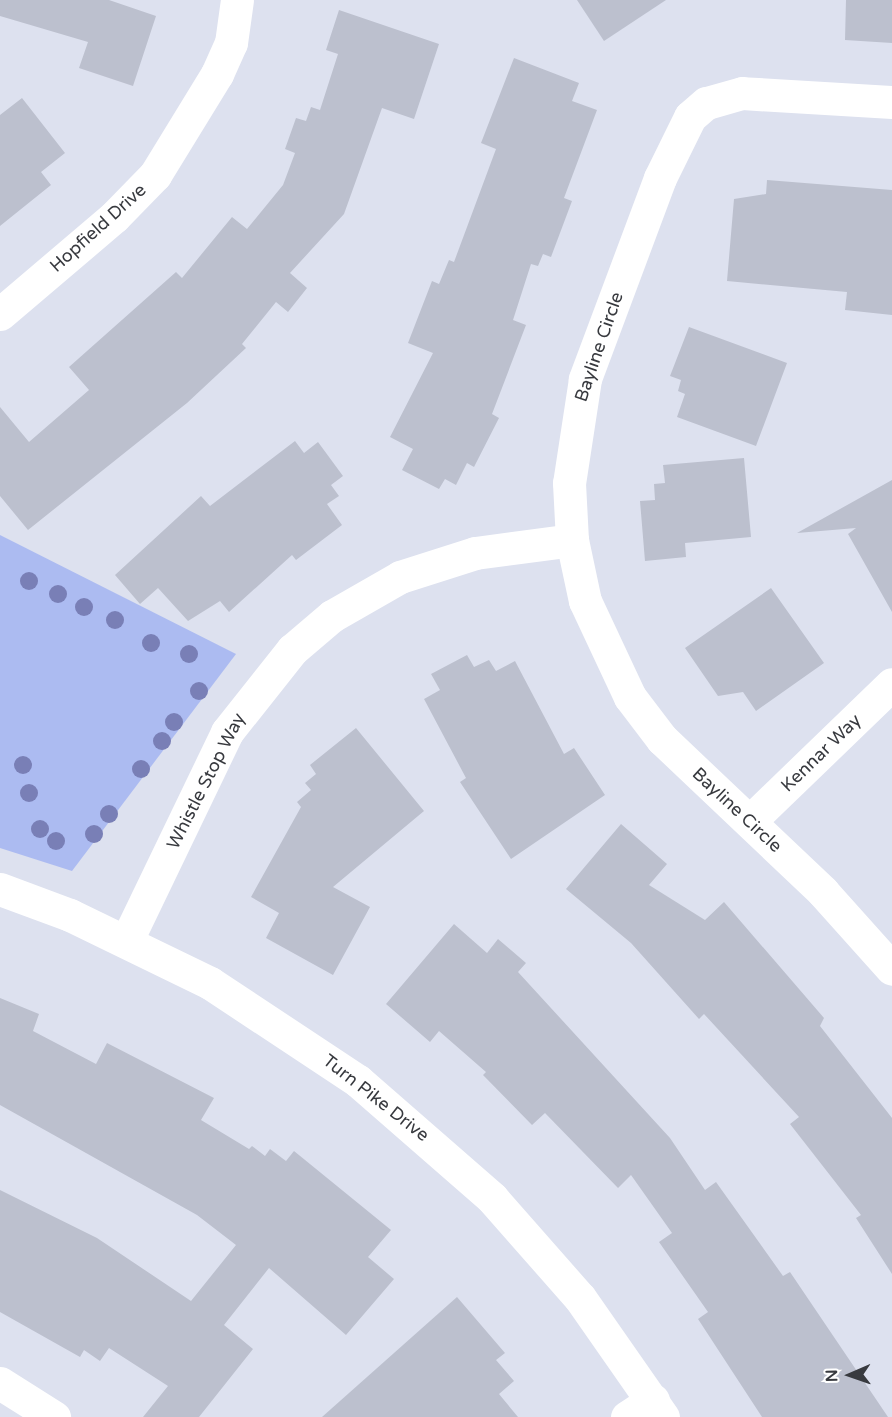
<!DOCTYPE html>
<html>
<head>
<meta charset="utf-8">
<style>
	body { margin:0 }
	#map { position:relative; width:892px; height:1417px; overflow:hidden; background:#dde1ef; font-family:"Varela Round",sans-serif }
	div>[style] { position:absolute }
	.green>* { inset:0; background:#acbbf1 }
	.building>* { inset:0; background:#bcc0ce }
	.minor>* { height:33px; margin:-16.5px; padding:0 16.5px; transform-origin:16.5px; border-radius:16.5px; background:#fff }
	.trees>* { width:18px; height:18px; margin:-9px; border-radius:50%; background:#797fb6 }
	span { translate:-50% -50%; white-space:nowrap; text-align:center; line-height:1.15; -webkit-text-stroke:6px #fff; paint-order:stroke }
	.street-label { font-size:18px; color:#383a3f }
	.north { position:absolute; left:820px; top:1345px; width:60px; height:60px; -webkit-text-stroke:4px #fff; paint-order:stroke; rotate:268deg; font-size:16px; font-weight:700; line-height:24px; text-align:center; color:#383a3f }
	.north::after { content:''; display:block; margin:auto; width:21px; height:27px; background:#383a3f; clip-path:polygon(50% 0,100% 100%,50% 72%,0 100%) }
</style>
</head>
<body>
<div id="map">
	<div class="green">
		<div style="clip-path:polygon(0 535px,236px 654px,72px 871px,0 848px)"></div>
	</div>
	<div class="building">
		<div style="clip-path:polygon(0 0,109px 0,156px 16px,133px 86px,79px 68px,88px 42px,0 16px)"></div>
		<div style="clip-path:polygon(577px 0,666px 0,604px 41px)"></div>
		<div style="clip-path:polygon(846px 0,892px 0,892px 43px,845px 40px)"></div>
		<div style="clip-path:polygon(339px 10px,439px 44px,414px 119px,382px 108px,344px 214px,290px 273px,307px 288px,288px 312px,276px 302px,242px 344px,246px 348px,187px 403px,28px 530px,0 496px,0 407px,29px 442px,89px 390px,69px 367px,176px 272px,182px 278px,232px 217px,247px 229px,283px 185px,295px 153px,285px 149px,296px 118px,306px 121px,311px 107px,320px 110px,338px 54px,326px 50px)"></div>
		<div style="clip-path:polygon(514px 58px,579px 83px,572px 101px,597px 110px,564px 198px,572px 201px,551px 257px,543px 254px,538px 266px,531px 264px,513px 320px,526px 325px,492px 414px,499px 418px,474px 467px,467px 463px,456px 485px,445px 479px,439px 489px,402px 470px,413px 449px,390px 437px,433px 353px,408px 343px,432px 281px,439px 284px,449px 260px,454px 262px,496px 149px,481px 143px)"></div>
		<div style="clip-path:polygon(22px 98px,65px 153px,41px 172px,51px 185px,0 226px,0 115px)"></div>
		<div style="clip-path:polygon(767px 180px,892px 190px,892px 315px,845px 310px,847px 292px,727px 281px,734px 199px,766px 194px)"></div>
		<div style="clip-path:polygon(689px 327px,787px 363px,756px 446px,677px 417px,685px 394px,678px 391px,681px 380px,670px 376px)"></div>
		<div style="clip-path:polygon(295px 441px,304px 453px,318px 442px,343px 476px,331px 485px,339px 496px,327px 504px,342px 525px,296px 560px,292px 555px,229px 612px,220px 601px,188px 621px,158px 588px,140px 604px,115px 575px,201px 496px,210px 506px)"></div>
		<div style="clip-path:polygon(744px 458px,751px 537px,685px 543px,686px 557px,645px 561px,640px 501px,655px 500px,654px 484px,665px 483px,663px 465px)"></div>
		<div style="clip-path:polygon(892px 480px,892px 612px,848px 534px,856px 528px,797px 533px)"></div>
		<div style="clip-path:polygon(771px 588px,824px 663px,756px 711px,743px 692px,718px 696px,685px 648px)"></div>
		<div style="clip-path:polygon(467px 655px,474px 667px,489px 660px,496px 671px,515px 661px,564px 754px,574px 748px,605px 795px,511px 859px,460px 782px,466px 778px,424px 699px,440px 690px,431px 674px)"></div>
		<div style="clip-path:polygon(356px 728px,424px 811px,333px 887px,370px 907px,333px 975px,266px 938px,279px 913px,251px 897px,301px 807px,297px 802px,311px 790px,305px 783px,316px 774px,310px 765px)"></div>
		<div style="clip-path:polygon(621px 824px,667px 864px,649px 885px,705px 920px,724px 902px,824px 1018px,820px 1026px,892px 1118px,892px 1274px,856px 1218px,861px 1215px,790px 1124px,799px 1117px,704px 1014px,699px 1019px,631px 943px,566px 889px)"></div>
		<div style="clip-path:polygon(454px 924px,487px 953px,498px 939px,526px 963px,518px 972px,670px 1138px,705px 1190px,716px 1182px,783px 1276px,790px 1272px,888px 1417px,762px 1417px,698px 1319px,708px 1312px,659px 1242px,672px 1233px,631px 1175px,618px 1188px,545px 1113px,532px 1125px,483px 1075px,486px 1072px,439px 1031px,430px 1042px,386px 1004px)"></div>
		<div style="clip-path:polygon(0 998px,39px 1014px,33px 1031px,96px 1064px,107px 1043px,214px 1098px,201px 1120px,249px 1149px,252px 1146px,265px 1156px,270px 1149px,286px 1161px,294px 1151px,391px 1230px,368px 1257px,394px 1279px,346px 1335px,269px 1268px,224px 1325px,253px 1349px,199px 1417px,143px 1417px,168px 1386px,109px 1348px,100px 1361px,84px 1350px,80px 1357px,0 1312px,0 1190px,97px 1238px,191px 1301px,236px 1245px,197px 1215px,0 1105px)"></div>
		<div style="clip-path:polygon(457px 1297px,505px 1353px,496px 1360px,514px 1381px,499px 1394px,518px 1417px,322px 1417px)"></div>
	</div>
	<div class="minor">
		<div style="left:892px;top:102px;width:150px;rotate:-176.6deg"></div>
		<div style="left:742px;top:93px;width:37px;rotate:164deg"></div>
		<div style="left:706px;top:103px;width:21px;rotate:139deg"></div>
		<div style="left:690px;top:117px;width:68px;rotate:116.2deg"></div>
		<div style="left:660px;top:178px;width:215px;rotate:110.5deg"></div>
		<div style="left:585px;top:379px;width:105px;rotate:98.7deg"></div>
		<div style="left:569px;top:483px;width:57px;rotate:87deg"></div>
		<div style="left:572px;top:540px;width:62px;rotate:78deg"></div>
		<div style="left:585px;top:601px;width:106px;rotate:64.9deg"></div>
		<div style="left:630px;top:697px;width:53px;rotate:52.7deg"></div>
		<div style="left:662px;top:739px;width:222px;rotate:43.5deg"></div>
		<div style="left:823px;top:892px;width:103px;rotate:48.1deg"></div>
		<div style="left:0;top:314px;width:150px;rotate:-40.4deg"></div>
		<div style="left:114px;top:217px;width:59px;rotate:-45.7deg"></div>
		<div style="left:155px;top:175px;width:119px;rotate:-58.5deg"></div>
		<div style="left:217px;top:74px;width:34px;rotate:-66deg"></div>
		<div style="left:231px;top:43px;width:43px;rotate:-82.1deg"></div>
		<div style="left:750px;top:821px;width:197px;rotate:-44deg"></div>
		<div style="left:0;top:889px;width:75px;rotate:20.4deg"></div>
		<div style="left:70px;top:915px;width:156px;rotate:25.9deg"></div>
		<div style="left:210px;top:983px;width:178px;rotate:33.5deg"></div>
		<div style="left:358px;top:1081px;width:178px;rotate:41.1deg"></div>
		<div style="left:492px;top:1198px;width:133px;rotate:48.7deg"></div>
		<div style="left:580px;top:1298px;width:145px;rotate:55.1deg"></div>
		<div style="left:127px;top:940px;width:231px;rotate:-64.3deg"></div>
		<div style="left:227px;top:732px;width:105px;rotate:-51.6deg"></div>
		<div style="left:292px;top:650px;width:52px;rotate:-40.4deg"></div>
		<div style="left:332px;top:616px;width:78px;rotate:-29.8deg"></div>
		<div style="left:400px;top:577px;width:79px;rotate:-17.7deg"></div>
		<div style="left:475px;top:553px;width:98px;rotate:-7.6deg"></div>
		<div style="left:0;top:1383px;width:64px;rotate:32.2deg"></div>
		<div style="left:627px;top:1417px;width:31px;rotate:-33deg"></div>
	</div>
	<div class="trees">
		<div style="left:29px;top:581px"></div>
		<div style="left:58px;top:594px"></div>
		<div style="left:84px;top:607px"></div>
		<div style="left:115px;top:620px"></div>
		<div style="left:151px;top:643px"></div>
		<div style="left:189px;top:654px"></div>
		<div style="left:199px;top:691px"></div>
		<div style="left:174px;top:722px"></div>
		<div style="left:162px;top:741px"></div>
		<div style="left:23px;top:765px"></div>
		<div style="left:141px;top:769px"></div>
		<div style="left:29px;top:793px"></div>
		<div style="left:109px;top:814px"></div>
		<div style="left:40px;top:829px"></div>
		<div style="left:94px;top:834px"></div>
		<div style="left:56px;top:841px"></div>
	</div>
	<div class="street-label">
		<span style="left:98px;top:228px;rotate:-42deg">Hopfield Drive</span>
		<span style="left:599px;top:347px;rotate:-71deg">Bayline Circle</span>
		<span style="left:821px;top:753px;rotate:-44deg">Kennar Way</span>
		<span style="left:206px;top:781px;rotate:-63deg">Whistle Stop Way</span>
		<span style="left:737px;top:810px;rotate:43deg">Bayline Circle</span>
		<span style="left:376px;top:1098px;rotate:38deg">Turn Pike Drive</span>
	</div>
	<div class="north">N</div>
</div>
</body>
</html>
